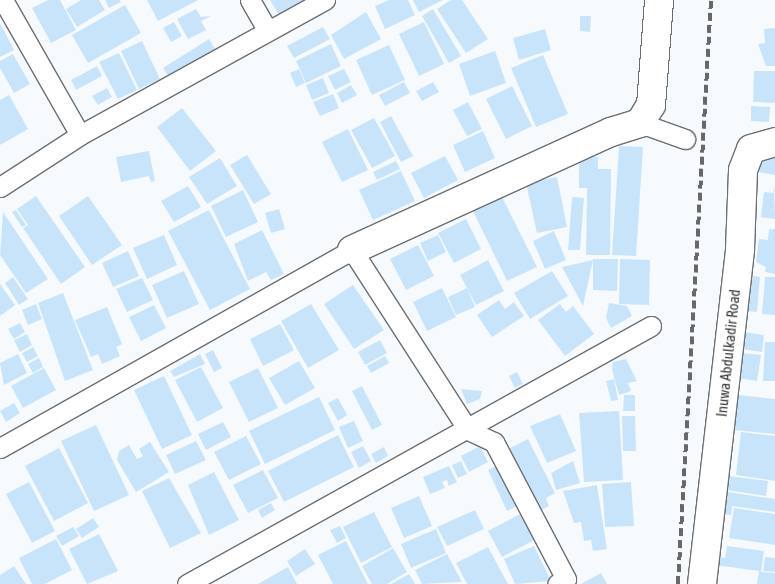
<!DOCTYPE html>
<html>
<head>
<meta charset="utf-8">
<style>
	body { margin:0 }
	#map { position:relative; width:775px; height:584px; overflow:hidden; background:#f6fafd; font-family:"Asap Condensed",sans-serif }
	div>[style] { position:absolute }
	.building>* { inset:0; background:#c8e4fa }
	.roads { filter:drop-shadow(1px 0 #6c6f72) drop-shadow(-1px 0 #6c6f72) drop-shadow(0 1px #6c6f72) drop-shadow(0 -1px #6c6f72) }
	.street>* { height:19px; margin:-9.5px; padding:0 9.5px; transform-origin:9.5px; border-radius:9.5px; background:#fff }
	.secondary>* { height:28px; margin:-14px; padding:0 14px; transform-origin:14px; border-radius:14px; background:#fff }
	.rail>* { height:4px; margin-top:-2px; transform-origin:0; background:repeating-linear-gradient(90deg,#66686a 0 8px,transparent 0 12px) }
	span { translate:-50% -50%; white-space:nowrap; text-align:center; line-height:1.15; -webkit-text-stroke:4.5px #fff; paint-order:stroke }
	.street-label { font-size:15px; color:#363839 }
</style>
</head>
<body>
<div id="map">
	<div class="building">
		<div style="clip-path:polygon(48px 0,60px 0,76px 30px,51px 43px,32px 8px)"></div>
		<div style="clip-path:polygon(81px 0,99px 0,105px 10px,77px 27px,66px 9px)"></div>
		<div style="clip-path:polygon(105px 0,120px 0,121px 2px,109px 8px)"></div>
		<div style="clip-path:polygon(147px 0,198px 0,158px 21px)"></div>
		<div style="clip-path:polygon(270px 0,304px 0,279px 15px)"></div>
		<div style="clip-path:polygon(389px 0,408px 0,415px 15px,385px 29px,375px 6px)"></div>
		<div style="clip-path:polygon(413px 0,443px 0,419px 12px)"></div>
		<div style="clip-path:polygon(451px 0,462px 0,488px 39px,466px 53px,437px 9px)"></div>
		<div style="clip-path:polygon(125px 5px,141px 33px,88px 63px,72px 35px)"></div>
		<div style="clip-path:polygon(196px 9px,201px 17px,211px 16px,201px 21px,206px 30px,188px 39px,177px 19px)"></div>
		<div style="clip-path:polygon(433px 9px,461px 56px,449px 63px,422px 16px)"></div>
		<div style="clip-path:polygon(366px 12px,381px 39px,344px 59px,331px 35px)"></div>
		<div style="clip-path:polygon(580px 16px,591px 16px,590px 32px,580px 31px)"></div>
		<div style="clip-path:polygon(174px 22px,182px 36px,171px 42px,163px 28px)"></div>
		<div style="clip-path:polygon(424px 22px,444px 64px,419px 76px,399px 34px)"></div>
		<div style="clip-path:polygon(0 23px,14px 50px,0 57px)"></div>
		<div style="clip-path:polygon(323px 27px,330px 39px,294px 58px,287px 46px)"></div>
		<div style="clip-path:polygon(775px 28px,775px 66px,766px 66px,758px 44px,765px 43px,764px 29px)"></div>
		<div style="clip-path:polygon(545px 29px,551px 50px,519px 60px,513px 38px)"></div>
		<div style="clip-path:polygon(209px 39px,217px 52px,171px 80px,163px 68px)"></div>
		<div style="clip-path:polygon(142px 41px,160px 79px,139px 89px,121px 51px)"></div>
		<div style="clip-path:polygon(331px 44px,341px 66px,306px 83px,296px 61px)"></div>
		<div style="clip-path:polygon(389px 45px,405px 80px,372px 95px,356px 60px)"></div>
		<div style="clip-path:polygon(495px 51px,506px 83px,470px 96px,459px 64px)"></div>
		<div style="clip-path:polygon(119px 53px,137px 90px,118px 99px,99px 62px)"></div>
		<div style="clip-path:polygon(13px 54px,30px 84px,14px 93px,0 68px,0 61px)"></div>
		<div style="clip-path:polygon(543px 55px,568px 114px,536px 127px,511px 68px)"></div>
		<div style="clip-path:polygon(97px 66px,102px 76px,76px 90px,71px 80px)"></div>
		<div style="clip-path:polygon(299px 69px,305px 83px,296px 87px,290px 73px)"></div>
		<div style="clip-path:polygon(344px 69px,351px 82px,335px 90px,328px 76px)"></div>
		<div style="clip-path:polygon(754px 71px,775px 71px,775px 103px,753px 102px)"></div>
		<div style="clip-path:polygon(323px 78px,329px 93px,312px 100px,306px 85px)"></div>
		<div style="clip-path:polygon(404px 82px,410px 93px,385px 106px,379px 95px)"></div>
		<div style="clip-path:polygon(433px 82px,439px 92px,422px 101px,416px 91px)"></div>
		<div style="clip-path:polygon(351px 85px,357px 95px,342px 103px,337px 93px)"></div>
		<div style="clip-path:polygon(512px 86px,532px 126px,506px 139px,486px 99px)"></div>
		<div style="clip-path:polygon(107px 88px,112px 97px,98px 105px,92px 96px)"></div>
		<div style="clip-path:polygon(333px 94px,339px 108px,320px 116px,313px 102px)"></div>
		<div style="clip-path:polygon(9px 95px,28px 129px,0 145px,0 100px)"></div>
		<div style="clip-path:polygon(468px 102px,482px 129px,467px 136px,453px 110px)"></div>
		<div style="clip-path:polygon(751px 106px,770px 107px,769px 122px,751px 121px)"></div>
		<div style="clip-path:polygon(182px 108px,216px 151px,190px 171px,157px 127px)"></div>
		<div style="clip-path:polygon(391px 116px,413px 156px,401px 162px,380px 122px)"></div>
		<div style="clip-path:polygon(374px 118px,395px 156px,372px 168px,351px 130px)"></div>
		<div style="clip-path:polygon(348px 129px,368px 170px,342px 182px,322px 142px)"></div>
		<div style="clip-path:polygon(483px 131px,495px 158px,465px 172px,453px 145px)"></div>
		<div style="clip-path:polygon(619px 146px,643px 147px,636px 256px,612px 255px)"></div>
		<div style="clip-path:polygon(149px 151px,155px 181px,151px 182px,149px 176px,121px 182px,116px 157px)"></div>
		<div style="clip-path:polygon(247px 155px,271px 194px,254px 204px,230px 165px)"></div>
		<div style="clip-path:polygon(775px 155px,775px 175px,758px 172px,760px 156px)"></div>
		<div style="clip-path:polygon(445px 156px,458px 180px,424px 198px,411px 173px)"></div>
		<div style="clip-path:polygon(579px 157px,598px 157px,598px 169px,611px 169px,610px 255px,586px 255px,587px 188px,579px 188px)"></div>
		<div style="clip-path:polygon(220px 158px,237px 186px,207px 204px,189px 177px)"></div>
		<div style="clip-path:polygon(396px 161px,400px 169px,377px 180px,373px 172px)"></div>
		<div style="clip-path:polygon(401px 171px,415px 201px,373px 220px,359px 190px)"></div>
		<div style="clip-path:polygon(557px 177px,567px 227px,537px 233px,526px 183px)"></div>
		<div style="clip-path:polygon(188px 186px,201px 207px,174px 222px,161px 201px)"></div>
		<div style="clip-path:polygon(774px 186px,775px 219px,761px 217px,764px 192px,773px 193px)"></div>
		<div style="clip-path:polygon(243px 190px,258px 222px,226px 237px,211px 206px)"></div>
		<div style="clip-path:polygon(501px 195px,537px 267px,507px 281px,472px 209px)"></div>
		<div style="clip-path:polygon(36px 196px,85px 267px,61px 284px,23px 228px,28px 225px,17px 209px)"></div>
		<div style="clip-path:polygon(88px 196px,122px 245px,92px 265px,59px 216px)"></div>
		<div style="clip-path:polygon(572px 197px,584px 198px,580px 250px,568px 250px)"></div>
		<div style="clip-path:polygon(279px 209px,285px 229px,271px 233px,265px 213px)"></div>
		<div style="clip-path:polygon(16px 210px,26px 225px,22px 227px,12px 212px)"></div>
		<div style="clip-path:polygon(209px 210px,250px 289px,210px 310px,168px 231px)"></div>
		<div style="clip-path:polygon(3px 212px,48px 279px,26px 293px,0 255px)"></div>
		<div style="clip-path:polygon(466px 219px,481px 249px,454px 263px,438px 233px)"></div>
		<div style="clip-path:polygon(769px 229px,775px 229px,775px 274px,765px 272px,766px 267px,756px 262px,759px 239px,768px 240px)"></div>
		<div style="clip-path:polygon(262px 230px,284px 274px,271px 280px,266px 272px,248px 281px,234px 244px)"></div>
		<div style="clip-path:polygon(554px 231px,566px 260px,545px 269px,533px 241px)"></div>
		<div style="clip-path:polygon(164px 235px,177px 265px,147px 279px,133px 248px)"></div>
		<div style="clip-path:polygon(438px 235px,446px 252px,428px 261px,420px 243px)"></div>
		<div style="clip-path:polygon(418px 245px,434px 276px,406px 290px,390px 259px)"></div>
		<div style="clip-path:polygon(128px 251px,139px 276px,113px 287px,102px 263px)"></div>
		<div style="clip-path:polygon(593px 259px,618px 259px,617px 291px,593px 290px)"></div>
		<div style="clip-path:polygon(620px 259px,650px 260px,649px 305px,619px 304px)"></div>
		<div style="clip-path:polygon(488px 260px,504px 291px,476px 305px,460px 275px)"></div>
		<div style="clip-path:polygon(593px 260px,583px 306px,562px 267px)"></div>
		<div style="clip-path:polygon(184px 271px,199px 304px,167px 318px,152px 285px)"></div>
		<div style="clip-path:polygon(552px 271px,568px 296px,530px 319px,514px 293px)"></div>
		<div style="clip-path:polygon(747px 275px,760px 277px,757px 312px,736px 310px)"></div>
		<div style="clip-path:polygon(13px 277px,28px 299px,19px 305px,5px 283px)"></div>
		<div style="clip-path:polygon(765px 277px,775px 277px,775px 315px,762px 314px)"></div>
		<div style="clip-path:polygon(142px 278px,153px 300px,127px 312px,116px 289px)"></div>
		<div style="clip-path:polygon(0 284px,15px 305px,0 316px)"></div>
		<div style="clip-path:polygon(353px 285px,384px 330px,354px 349px,324px 304px)"></div>
		<div style="clip-path:polygon(442px 288px,456px 317px,427px 331px,413px 302px)"></div>
		<div style="clip-path:polygon(467px 288px,475px 307px,456px 315px,448px 297px)"></div>
		<div style="clip-path:polygon(63px 293px,93px 370px,65px 381px,38px 303px)"></div>
		<div style="clip-path:polygon(499px 300px,505px 309px,514px 302px,524px 316px,492px 337px,477px 315px)"></div>
		<div style="clip-path:polygon(609px 303px,627px 306px,632px 316px,611px 328px,606px 318px)"></div>
		<div style="clip-path:polygon(36px 304px,42px 319px,28px 325px,22px 310px)"></div>
		<div style="clip-path:polygon(311px 304px,339px 350px,308px 368px,281px 321px)"></div>
		<div style="clip-path:polygon(560px 304px,566px 312px,573px 306px,594px 334px,565px 356px,538px 320px)"></div>
		<div style="clip-path:polygon(154px 305px,166px 328px,141px 341px,129px 317px)"></div>
		<div style="clip-path:polygon(107px 307px,122px 344px,116px 347px,120px 356px,102px 364px,98px 354px,91px 357px,75px 320px)"></div>
		<div style="clip-path:polygon(20px 323px,25px 332px,14px 339px,8px 329px)"></div>
		<div style="clip-path:polygon(280px 324px,294px 350px,263px 366px,250px 339px)"></div>
		<div style="clip-path:polygon(743px 332px,764px 335px,762px 352px,741px 349px)"></div>
		<div style="clip-path:polygon(27px 334px,32px 345px,20px 352px,14px 340px)"></div>
		<div style="clip-path:polygon(380px 340px,387px 353px,365px 365px,358px 352px)"></div>
		<div style="clip-path:polygon(765px 342px,775px 342px,775px 381px,763px 381px)"></div>
		<div style="clip-path:polygon(33px 347px,38px 356px,27px 362px,22px 353px)"></div>
		<div style="clip-path:polygon(213px 350px,222px 368px,214px 372px,205px 354px)"></div>
		<div style="clip-path:polygon(740px 353px,761px 355px,757px 381px,737px 378px)"></div>
		<div style="clip-path:polygon(18px 354px,27px 373px,4px 385px,0 363px)"></div>
		<div style="clip-path:polygon(200px 354px,205px 364px,174px 377px,170px 371px)"></div>
		<div style="clip-path:polygon(385px 356px,389px 363px,371px 373px,367px 366px)"></div>
		<div style="clip-path:polygon(39px 358px,43px 367px,33px 373px,28px 364px)"></div>
		<div style="clip-path:polygon(626px 359px,637px 381px,628px 383px,631px 391px,619px 395px,612px 370px,613px 362px)"></div>
		<div style="clip-path:polygon(299px 361px,315px 388px,285px 405px,269px 378px)"></div>
		<div style="clip-path:polygon(201px 367px,223px 408px,197px 422px,175px 380px)"></div>
		<div style="clip-path:polygon(44px 368px,56px 390px,23px 408px,11px 386px)"></div>
		<div style="clip-path:polygon(258px 368px,278px 408px,249px 422px,229px 382px)"></div>
		<div style="clip-path:polygon(517px 372px,523px 384px,515px 388px,509px 376px)"></div>
		<div style="clip-path:polygon(164px 376px,192px 435px,162px 449px,134px 390px)"></div>
		<div style="clip-path:polygon(614px 379px,618px 400px,611px 401px,606px 381px)"></div>
		<div style="clip-path:polygon(362px 386px,382px 425px,372px 430px,352px 391px)"></div>
		<div style="clip-path:polygon(461px 389px,482px 391px,480px 399px,467px 404px)"></div>
		<div style="clip-path:polygon(624px 395px,635px 395px,635px 411px,623px 411px)"></div>
		<div style="clip-path:polygon(737px 395px,775px 399px,775px 434px,734px 430px)"></div>
		<div style="clip-path:polygon(319px 397px,335px 430px,265px 464px,249px 431px)"></div>
		<div style="clip-path:polygon(338px 398px,347px 415px,338px 421px,328px 403px)"></div>
		<div style="clip-path:polygon(14px 403px,20px 413px,6px 422px,0 411px)"></div>
		<div style="clip-path:polygon(619px 411px,623px 480px,584px 482px,579px 413px)"></div>
		<div style="clip-path:polygon(560px 414px,576px 451px,547px 463px,530px 426px)"></div>
		<div style="clip-path:polygon(622px 416px,635px 416px,636px 451px,623px 451px)"></div>
		<div style="clip-path:polygon(354px 421px,363px 441px,348px 448px,339px 427px)"></div>
		<div style="clip-path:polygon(223px 422px,231px 437px,206px 450px,198px 434px)"></div>
		<div style="clip-path:polygon(96px 425px,129px 495px,94px 511px,61px 441px)"></div>
		<div style="clip-path:polygon(741px 432px,775px 436px,775px 481px,736px 475px)"></div>
		<div style="clip-path:polygon(338px 435px,354px 467px,284px 502px,268px 471px)"></div>
		<div style="clip-path:polygon(246px 436px,261px 464px,229px 480px,214px 452px)"></div>
		<div style="clip-path:polygon(528px 439px,555px 493px,546px 498px,549px 506px,534px 514px,502px 452px)"></div>
		<div style="clip-path:polygon(196px 441px,206px 460px,175px 474px,166px 455px)"></div>
		<div style="clip-path:polygon(150px 442px,169px 472px,136px 492px,117px 460px,119px 451px,129px 445px,137px 459px,143px 456px,139px 449px)"></div>
		<div style="clip-path:polygon(363px 446px,371px 461px,359px 468px,351px 452px)"></div>
		<div style="clip-path:polygon(480px 446px,488px 462px,469px 472px,461px 456px)"></div>
		<div style="clip-path:polygon(384px 447px,388px 456px,376px 463px,371px 454px)"></div>
		<div style="clip-path:polygon(59px 448px,88px 503px,54px 521px,25px 466px)"></div>
		<div style="clip-path:polygon(461px 461px,467px 474px,458px 478px,452px 465px)"></div>
		<div style="clip-path:polygon(573px 461px,580px 483px,556px 490px,551px 473px)"></div>
		<div style="clip-path:polygon(502px 463px,521px 504px,507px 511px,488px 470px)"></div>
		<div style="clip-path:polygon(449px 466px,457px 482px,449px 486px,447px 480px,442px 482px,445px 488px,430px 494px,423px 477px)"></div>
		<div style="clip-path:polygon(263px 470px,278px 498px,248px 513px,233px 485px)"></div>
		<div style="clip-path:polygon(214px 472px,239px 520px,209px 535px,188px 485px)"></div>
		<div style="clip-path:polygon(729px 476px,768px 481px,766px 496px,727px 490px)"></div>
		<div style="clip-path:polygon(169px 478px,201px 533px,170px 548px,142px 491px)"></div>
		<div style="clip-path:polygon(29px 482px,55px 531px,32px 543px,6px 494px)"></div>
		<div style="clip-path:polygon(631px 482px,634px 526px,605px 527px,602px 484px)"></div>
		<div style="clip-path:polygon(597px 485px,607px 549px,593px 551px,591px 540px,584px 541px,581px 522px,574px 523px,563px 491px)"></div>
		<div style="clip-path:polygon(727px 492px,775px 499px,775px 512px,732px 506px,731px 515px,719px 514px)"></div>
		<div style="clip-path:polygon(419px 496px,432px 526px,404px 538px,391px 508px)"></div>
		<div style="clip-path:polygon(271px 503px,275px 510px,262px 518px,258px 510px)"></div>
		<div style="clip-path:polygon(734px 508px,775px 514px,775px 545px,729px 538px)"></div>
		<div style="clip-path:polygon(475px 510px,484px 529px,447px 546px,437px 527px)"></div>
		<div style="clip-path:polygon(374px 512px,392px 547px,361px 563px,343px 527px)"></div>
		<div style="clip-path:polygon(524px 512px,538px 538px,502px 557px,488px 531px)"></div>
		<div style="clip-path:polygon(93px 518px,99px 527px,82px 538px,76px 529px)"></div>
		<div style="clip-path:polygon(340px 526px,346px 538px,337px 543px,330px 530px)"></div>
		<div style="clip-path:polygon(73px 527px,79px 536px,62px 546px,56px 536px)"></div>
		<div style="clip-path:polygon(436px 529px,446px 553px,411px 568px,401px 544px)"></div>
		<div style="clip-path:polygon(99px 534px,118px 571px,87px 584px,69px 549px)"></div>
		<div style="clip-path:polygon(56px 539px,72px 570px,45px 584px,32px 584px,19px 558px)"></div>
		<div style="clip-path:polygon(346px 541px,368px 584px,333px 584px,318px 555px)"></div>
		<div style="clip-path:polygon(534px 546px,551px 581px,515px 584px,504px 559px)"></div>
		<div style="clip-path:polygon(727px 546px,764px 551px,761px 572px,775px 573px,775px 584px,757px 584px,759px 571px,715px 565px,716px 557px,725px 558px)"></div>
		<div style="clip-path:polygon(488px 547px,508px 584px,467px 584px,456px 563px)"></div>
		<div style="clip-path:polygon(393px 548px,407px 572px,387px 584px,372px 584px,362px 566px)"></div>
		<div style="clip-path:polygon(305px 549px,315px 564px,296px 576px,287px 561px)"></div>
		<div style="clip-path:polygon(447px 554px,462px 582px,422px 584px,415px 570px)"></div>
		<div style="clip-path:polygon(765px 557px,775px 558px,775px 572px,763px 571px)"></div>
		<div style="clip-path:polygon(14px 566px,26px 584px,0 584px,0 575px)"></div>
		<div style="clip-path:polygon(288px 567px,297px 584px,258px 584px)"></div>
		<div style="clip-path:polygon(601px 573px,607px 584px,581px 584px)"></div>
		<div style="clip-path:polygon(409px 574px,415px 584px,391px 584px)"></div>
	</div>
	<div class="roads">
		<div class="street">
			<div style="left:3px;top:0;width:155px;rotate:60.3deg"></div>
			<div style="left:250px;top:0;width:34px;rotate:60deg"></div>
			<div style="left:640px;top:123px;width:48px;rotate:19.6deg"></div>
			<div style="left:0;top:187px;width:95px;rotate:-33deg"></div>
			<div style="left:80px;top:135px;width:280px;rotate:-28.9deg"></div>
			<div style="left:0;top:448px;width:404px;rotate:-29.4deg"></div>
			<div style="left:352px;top:250px;width:214px;rotate:57.2deg"></div>
			<div style="left:468px;top:430px;width:29px;rotate:25deg"></div>
			<div style="left:494px;top:442px;width:155px;rotate:62.3deg"></div>
			<div style="left:566px;top:579px;width:10px;rotate:151deg"></div>
			<div style="left:187px;top:584px;width:531px;rotate:-29.08deg"></div>
		</div>
		<div class="secondary">
			<div style="left:352px;top:250px;width:285px;rotate:-24.5deg"></div>
			<div style="left:611px;top:132px;width:30px;rotate:-17deg"></div>
			<div style="left:640px;top:123px;width:21px;rotate:-59deg"></div>
			<div style="left:651px;top:105px;width:105px;rotate:-85.6deg"></div>
			<div style="left:702px;top:584px;width:337px;rotate:-83.5deg"></div>
			<div style="left:740px;top:249px;width:79px;rotate:-87.8deg"></div>
			<div style="left:743px;top:170px;width:22px;rotate:-69deg"></div>
			<div style="left:751px;top:149px;width:25px;rotate:-16deg"></div>
		</div>
	</div>
	<div class="rail">
		<div style="left:678px;top:584px;width:585px;rotate:-86.77deg"></div>
	</div>
	<div class="street-label">
		<span style="left:728px;top:353px;rotate:-84deg">Inuwa Abdulkadir Road</span>
	</div>
</div>
</body>
</html>
